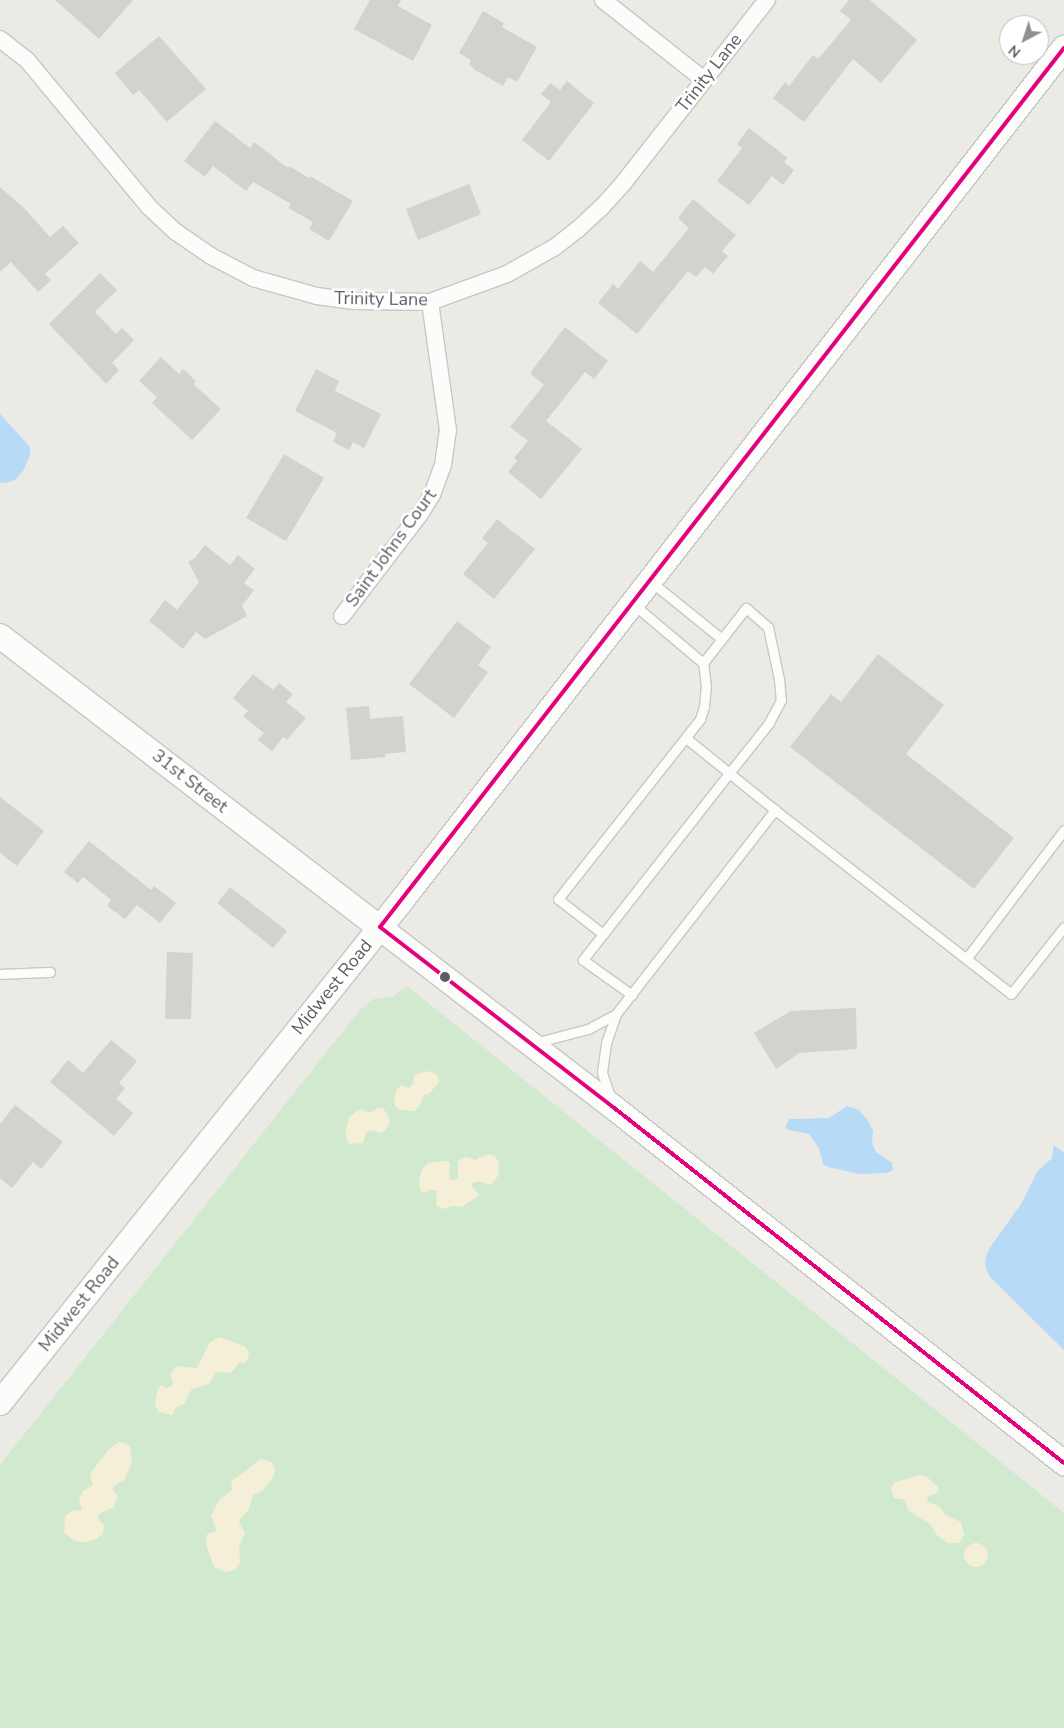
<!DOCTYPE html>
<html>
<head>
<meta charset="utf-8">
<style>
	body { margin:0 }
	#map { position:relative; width:1064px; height:1728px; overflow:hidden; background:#ebeae5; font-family:"Nunito Sans",sans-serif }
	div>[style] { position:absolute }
	.green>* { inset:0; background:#d1e9cf }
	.sand>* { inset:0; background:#f5efd8 }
	.round { border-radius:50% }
	.water>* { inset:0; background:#b7daf7 }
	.building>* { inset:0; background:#d3d2cf }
	.roads { filter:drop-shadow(1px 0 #c7c7c6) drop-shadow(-1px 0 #c7c7c6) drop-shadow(0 1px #c7c7c6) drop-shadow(0 -1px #c7c7c6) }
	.service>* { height:9px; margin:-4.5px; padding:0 4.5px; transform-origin:4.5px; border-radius:4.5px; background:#fcfcfb }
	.minor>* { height:16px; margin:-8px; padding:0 8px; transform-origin:8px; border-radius:8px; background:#fcfcfb }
	.secondary>* { height:24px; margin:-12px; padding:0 12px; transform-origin:12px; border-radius:12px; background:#fcfcfb }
	.bus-1>* { height:4px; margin:-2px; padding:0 2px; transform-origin:2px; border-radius:2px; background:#e5007d }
	.dots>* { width:14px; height:14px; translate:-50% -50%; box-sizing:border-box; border:2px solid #fff; border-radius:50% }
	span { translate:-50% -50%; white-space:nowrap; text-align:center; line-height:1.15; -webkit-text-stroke:5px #fff; paint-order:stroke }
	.street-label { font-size:18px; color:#5a5e64 }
	.north { position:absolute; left:999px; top:15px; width:50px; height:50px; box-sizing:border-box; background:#fff; border:1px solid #bdbfc1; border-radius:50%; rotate:220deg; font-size:14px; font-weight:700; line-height:20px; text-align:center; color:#5a5e64 }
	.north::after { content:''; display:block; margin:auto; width:18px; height:22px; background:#8d8f91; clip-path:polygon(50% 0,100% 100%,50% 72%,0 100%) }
</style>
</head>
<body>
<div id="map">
	<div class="green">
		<div style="clip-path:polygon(407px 986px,1064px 1513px,1064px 1728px,0 1728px,0 1465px,359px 1011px,373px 999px,393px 997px)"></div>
	</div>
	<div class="sand">
		<div style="clip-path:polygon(429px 1071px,437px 1075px,439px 1082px,428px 1095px,424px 1094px,421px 1103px,415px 1111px,400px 1110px,395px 1106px,394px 1098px,397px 1089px,402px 1085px,409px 1088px,413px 1084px,414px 1075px)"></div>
		<div style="clip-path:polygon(379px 1108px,383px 1108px,389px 1117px,390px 1122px,385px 1131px,380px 1133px,370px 1130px,366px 1133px,363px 1143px,349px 1144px,345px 1134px,349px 1117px,358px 1110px,362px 1109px,369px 1113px)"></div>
		<div style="clip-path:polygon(488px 1154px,495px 1156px,499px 1163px,498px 1176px,491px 1185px,479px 1181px,472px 1183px,472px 1187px,480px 1195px,462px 1207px,453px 1206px,442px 1209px,436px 1205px,437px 1191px,431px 1189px,424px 1193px,420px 1190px,419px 1178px,423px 1168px,428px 1163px,443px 1161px,450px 1162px,449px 1178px,454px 1181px,458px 1177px,458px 1162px,462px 1158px,467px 1157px,475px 1160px)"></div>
		<div style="clip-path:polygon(220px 1337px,246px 1347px,249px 1353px,248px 1358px,244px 1363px,238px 1363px,234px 1370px,229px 1373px,216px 1372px,209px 1384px,192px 1389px,183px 1405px,176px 1407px,172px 1415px,159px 1412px,155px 1404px,158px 1388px,162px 1385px,166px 1388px,172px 1386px,173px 1383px,170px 1375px,176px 1366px,197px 1368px,210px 1342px)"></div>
		<div style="clip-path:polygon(119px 1442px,125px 1443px,130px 1447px,132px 1462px,125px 1479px,114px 1486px,113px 1490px,118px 1496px,113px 1508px,102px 1512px,98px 1516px,98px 1519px,104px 1525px,103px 1533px,97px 1539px,82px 1543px,72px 1539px,64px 1532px,65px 1516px,72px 1511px,82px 1510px,79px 1499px,83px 1491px,93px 1485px,90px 1475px,92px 1471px,109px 1449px)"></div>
		<div style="clip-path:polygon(261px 1459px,272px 1462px,275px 1469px,274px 1476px,263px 1490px,253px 1495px,248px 1511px,241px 1517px,239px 1523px,245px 1533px,239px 1546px,240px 1562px,235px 1570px,225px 1572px,214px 1567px,206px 1544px,207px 1534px,217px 1531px,211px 1516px,219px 1500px,232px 1490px,231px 1484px,233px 1480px)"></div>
		<div style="clip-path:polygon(920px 1475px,926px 1476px,939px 1488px,937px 1493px,927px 1497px,928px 1502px,939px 1506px,946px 1515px,961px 1522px,964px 1535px,959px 1543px,947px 1543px,936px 1534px,931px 1525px,908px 1510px,905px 1500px,894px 1498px,891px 1488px,895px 1482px)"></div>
		<div class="round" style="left:964px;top:1543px;width:24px;height:24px"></div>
	</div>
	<div class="water">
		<div style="clip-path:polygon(0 414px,30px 447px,30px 455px,23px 471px,15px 480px,6px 483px,0 482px)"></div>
		<div style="clip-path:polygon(847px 1106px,859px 1110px,867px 1119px,873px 1131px,872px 1143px,876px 1152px,892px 1163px,893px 1170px,887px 1173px,860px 1174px,828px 1167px,823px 1164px,819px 1148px,809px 1134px,789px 1130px,785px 1127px,790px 1119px,829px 1118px)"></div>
		<div style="clip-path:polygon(1054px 1145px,1064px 1153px,1064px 1350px,990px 1277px,986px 1269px,985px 1260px,989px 1249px,1021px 1204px,1037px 1172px,1052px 1158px)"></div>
	</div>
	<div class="building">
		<div style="clip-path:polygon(55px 0,133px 0,99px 39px)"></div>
		<div style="clip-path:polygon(370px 0,401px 0,398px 6px,432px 25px,413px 61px,354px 29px)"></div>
		<div style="clip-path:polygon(849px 0,870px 0,917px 40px,881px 83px,853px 59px,804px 122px,773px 98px,785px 82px,789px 86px,813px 55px,818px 59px,851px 20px,840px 11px)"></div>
		<div style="clip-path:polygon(483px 11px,504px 23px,502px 27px,537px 47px,517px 82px,508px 77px,503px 86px,475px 70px,469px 64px,471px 60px,459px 53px)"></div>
		<div style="clip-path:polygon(159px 36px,206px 89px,167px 122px,139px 90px,133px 95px,115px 73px)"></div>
		<div style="clip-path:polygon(567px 81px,594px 103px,549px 161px,522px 140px,551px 102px,541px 94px,550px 83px,560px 90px)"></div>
		<div style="clip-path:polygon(215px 121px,250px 148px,254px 142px,288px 168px,289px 166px,309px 178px,310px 176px,353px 201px,329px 241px,309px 229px,313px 222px,288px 208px,291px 204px,253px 182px,246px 191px,213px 166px,205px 177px,184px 161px)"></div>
		<div style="clip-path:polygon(749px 128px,788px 158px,784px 162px,794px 170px,783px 185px,772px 176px,749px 205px,717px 181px,742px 148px,737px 144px)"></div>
		<div style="clip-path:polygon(469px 184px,481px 214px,418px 240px,406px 209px)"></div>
		<div style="clip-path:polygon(0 187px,25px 209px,50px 237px,63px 226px,79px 243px,45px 274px,51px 280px,38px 292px,11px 262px,0 272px)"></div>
		<div style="clip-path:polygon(693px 199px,736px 235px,722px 251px,728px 256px,713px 274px,705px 267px,696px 277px,688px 271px,637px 334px,598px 303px,613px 284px,618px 289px,640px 261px,653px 272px,689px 228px,678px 218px)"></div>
		<div style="clip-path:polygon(100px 273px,117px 290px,95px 312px,116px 334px,122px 328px,134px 340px,112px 363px,119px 370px,106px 384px,49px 324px)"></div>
		<div style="clip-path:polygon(565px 327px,608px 361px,594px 379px,585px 372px,546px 421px,582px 449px,541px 499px,508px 472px,517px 461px,514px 458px,528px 441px,510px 427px,544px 385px,530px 373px)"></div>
		<div style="clip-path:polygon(161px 357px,179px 374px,183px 369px,196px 381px,193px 384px,221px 409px,192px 440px,152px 403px,157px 397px,139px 381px)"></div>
		<div style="clip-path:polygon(316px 369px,339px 381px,335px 391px,381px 414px,364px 448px,353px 442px,349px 450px,333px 442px,337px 433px,295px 411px)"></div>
		<div style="clip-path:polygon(284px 454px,324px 478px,286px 541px,246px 518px)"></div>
		<div style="clip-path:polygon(497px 519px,535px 549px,494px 599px,463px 574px,488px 543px,482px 538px)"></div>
		<div style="clip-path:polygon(205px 545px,230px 565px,238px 555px,255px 569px,244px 583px,254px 590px,242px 606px,247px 616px,205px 639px,196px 632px,183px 649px,149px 621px,165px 600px,177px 610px,199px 582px,188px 562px,195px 558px)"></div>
		<div style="clip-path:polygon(457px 621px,491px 647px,478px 665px,488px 672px,454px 718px,409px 684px)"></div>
		<div style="clip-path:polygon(878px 654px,944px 705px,906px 754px,1014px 838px,974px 889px,790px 747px,831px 694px,841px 702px)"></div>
		<div style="clip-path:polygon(253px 674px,273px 690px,279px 683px,293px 694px,286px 702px,306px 718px,287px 740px,283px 737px,272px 751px,258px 740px,264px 733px,243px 716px,248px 711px,233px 698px)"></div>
		<div style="clip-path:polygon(369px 706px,370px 719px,403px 716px,406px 752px,385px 754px,386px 757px,351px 760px,346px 708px)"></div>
		<div style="clip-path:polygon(0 797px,44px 831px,17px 866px,0 853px)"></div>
		<div style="clip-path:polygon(89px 841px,151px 890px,154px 886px,176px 903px,160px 923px,137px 905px,125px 919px,107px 906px,111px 900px,83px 877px,78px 883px,64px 872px)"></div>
		<div style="clip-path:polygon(230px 887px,287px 931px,273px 948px,217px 903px)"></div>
		<div style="clip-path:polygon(167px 952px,193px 953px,191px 1019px,165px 1019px)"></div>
		<div style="clip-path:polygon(856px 1008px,857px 1049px,799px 1053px,776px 1069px,754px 1033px,791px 1011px)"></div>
		<div style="clip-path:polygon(111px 1040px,137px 1061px,119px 1083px,125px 1088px,116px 1099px,133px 1113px,114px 1136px,50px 1082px,68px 1060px,83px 1073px)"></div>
		<div style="clip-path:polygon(15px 1105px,63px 1142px,41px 1169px,33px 1162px,12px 1188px,0 1178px,0 1124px)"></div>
	</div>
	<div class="roads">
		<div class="service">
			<div style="left:650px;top:581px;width:92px;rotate:38.9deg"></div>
			<div style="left:633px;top:604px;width:92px;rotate:40.1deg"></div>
			<div style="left:686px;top:738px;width:114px;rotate:39deg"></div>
			<div style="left:775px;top:810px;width:299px;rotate:37.9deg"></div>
			<div style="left:1011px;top:994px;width:85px;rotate:-51.7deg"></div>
			<div style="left:603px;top:934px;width:57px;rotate:-142.1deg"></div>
			<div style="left:558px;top:899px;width:229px;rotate:-51.7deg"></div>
			<div style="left:700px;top:719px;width:13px;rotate:-72deg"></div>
			<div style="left:704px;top:707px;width:21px;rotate:-85deg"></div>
			<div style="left:706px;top:686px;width:23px;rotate:-97deg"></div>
			<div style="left:703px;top:663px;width:70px;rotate:-52deg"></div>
			<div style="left:746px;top:608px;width:29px;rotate:41deg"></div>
			<div style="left:768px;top:627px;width:53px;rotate:78.1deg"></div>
			<div style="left:779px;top:679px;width:21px;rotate:85deg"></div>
			<div style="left:781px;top:700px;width:26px;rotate:118deg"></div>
			<div style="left:769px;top:723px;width:63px;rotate:128.5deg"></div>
			<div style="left:730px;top:772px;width:206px;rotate:128.1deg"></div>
			<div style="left:603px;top:934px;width:33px;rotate:128deg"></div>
			<div style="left:583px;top:960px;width:60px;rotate:35.5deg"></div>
			<div style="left:966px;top:959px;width:162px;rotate:-52.8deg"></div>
			<div style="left:0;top:974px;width:50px;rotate:-2.3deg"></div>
			<div style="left:534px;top:1043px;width:56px;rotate:-14.5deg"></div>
			<div style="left:588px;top:1029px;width:32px;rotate:-28deg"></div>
			<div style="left:610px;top:1097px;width:26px;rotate:-108deg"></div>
			<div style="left:602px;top:1072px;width:29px;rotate:-82deg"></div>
			<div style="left:606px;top:1043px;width:31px;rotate:-71deg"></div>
			<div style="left:616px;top:1014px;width:259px;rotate:-52.1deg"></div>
		</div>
		<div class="minor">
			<div style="left:603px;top:0;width:129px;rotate:38.4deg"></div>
			<div style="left:0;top:39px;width:34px;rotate:38deg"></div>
			<div style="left:27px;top:60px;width:191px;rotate:50.3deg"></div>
			<div style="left:149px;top:207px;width:37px;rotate:43deg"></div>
			<div style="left:176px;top:232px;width:42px;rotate:34.4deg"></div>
			<div style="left:211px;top:256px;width:47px;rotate:27.6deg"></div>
			<div style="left:253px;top:278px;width:66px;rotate:15.7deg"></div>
			<div style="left:317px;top:296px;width:37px;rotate:8deg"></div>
			<div style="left:354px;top:301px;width:76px;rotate:0.8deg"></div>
			<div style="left:430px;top:302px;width:82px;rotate:-20deg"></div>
			<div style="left:507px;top:274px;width:55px;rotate:-29.4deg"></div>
			<div style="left:555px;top:247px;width:28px;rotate:-38deg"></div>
			<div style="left:577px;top:230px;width:33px;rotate:-43deg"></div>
			<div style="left:601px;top:208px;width:36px;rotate:-48deg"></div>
			<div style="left:625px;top:181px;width:230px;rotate:-51.9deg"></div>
			<div style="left:342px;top:616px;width:128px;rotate:-52.6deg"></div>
			<div style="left:420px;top:514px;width:22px;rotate:-58deg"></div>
			<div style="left:432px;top:495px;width:32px;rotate:-70deg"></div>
			<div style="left:443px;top:465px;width:35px;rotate:-82deg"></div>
			<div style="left:448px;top:430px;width:129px;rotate:-98deg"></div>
		</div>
		<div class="secondary">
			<div style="left:0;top:636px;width:773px;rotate:37.54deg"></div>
			<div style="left:613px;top:1107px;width:575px;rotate:38.29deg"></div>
			<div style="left:0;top:1403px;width:645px;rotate:-51.35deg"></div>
			<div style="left:403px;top:899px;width:1078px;rotate:-52.16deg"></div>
		</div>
	</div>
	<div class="bus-1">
		<div style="left:380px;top:927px;width:1114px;rotate:-52.11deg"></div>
		<div style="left:380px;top:927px;width:294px;rotate:37.7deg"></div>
		<div style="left:613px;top:1107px;width:575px;rotate:38.29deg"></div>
	</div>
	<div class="dots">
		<div style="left:445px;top:977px;background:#5a5e64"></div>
	</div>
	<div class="street-label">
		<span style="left:709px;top:73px;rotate:-52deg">Trinity Lane</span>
		<span style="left:381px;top:299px;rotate:1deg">Trinity Lane</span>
		<span style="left:391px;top:548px;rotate:-54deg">Saint Johns Court</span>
		<span style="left:190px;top:781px;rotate:38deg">31st Street</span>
		<span style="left:332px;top:987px;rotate:-51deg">Midwest Road</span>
		<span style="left:79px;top:1304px;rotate:-51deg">Midwest Road</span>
	</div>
	<div class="north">N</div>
</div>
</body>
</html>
